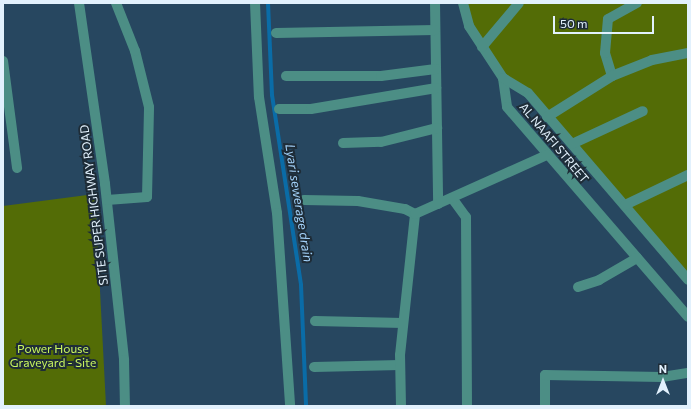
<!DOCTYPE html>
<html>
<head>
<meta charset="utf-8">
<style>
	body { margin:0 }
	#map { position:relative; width:691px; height:409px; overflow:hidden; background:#274760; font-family:Commissioner,sans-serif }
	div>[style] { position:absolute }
	.green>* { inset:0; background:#536c06 }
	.stream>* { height:4px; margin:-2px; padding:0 2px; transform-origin:2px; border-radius:2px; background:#0a6ca7 }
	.minor>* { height:10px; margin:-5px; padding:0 5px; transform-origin:5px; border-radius:5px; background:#4c8e85 }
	span { translate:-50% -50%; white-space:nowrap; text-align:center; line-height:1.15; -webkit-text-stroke:4px #1e2c37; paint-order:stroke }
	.street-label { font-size:12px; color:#e2f1fd }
	.park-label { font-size:12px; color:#caf75f }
	.water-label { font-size:13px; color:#a1cff6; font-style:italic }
	.frame { position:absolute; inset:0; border:4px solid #e2f1fd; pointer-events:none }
	.north { position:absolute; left:643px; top:361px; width:40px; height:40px; -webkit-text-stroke:3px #1e2c37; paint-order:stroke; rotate:0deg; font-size:11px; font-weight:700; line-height:16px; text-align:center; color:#e2f1fd }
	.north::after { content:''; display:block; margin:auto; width:14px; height:18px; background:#e2f1fd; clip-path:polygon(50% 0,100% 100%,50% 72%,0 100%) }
	.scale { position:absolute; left:553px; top:16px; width:101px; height:18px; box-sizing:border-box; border:2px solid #e2f1fd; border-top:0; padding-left:5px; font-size:12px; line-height:14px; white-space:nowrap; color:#e2f1fd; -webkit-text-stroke:3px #1e2c37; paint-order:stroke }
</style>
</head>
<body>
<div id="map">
	<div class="green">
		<div style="clip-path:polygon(458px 3px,688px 3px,688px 278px,482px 47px)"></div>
		<div style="clip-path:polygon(95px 194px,106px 406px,3px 406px,3px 206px)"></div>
	</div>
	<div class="stream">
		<div style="left:268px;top:3px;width:92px;rotate:87.5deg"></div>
		<div style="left:272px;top:95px;width:192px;rotate:81.3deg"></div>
		<div style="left:301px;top:285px;width:121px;rotate:87.6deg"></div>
	</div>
	<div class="minor">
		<div style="left:79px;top:3px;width:183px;rotate:81.8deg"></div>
		<div style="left:105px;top:184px;width:177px;rotate:83.8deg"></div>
		<div style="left:124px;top:360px;width:46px;rotate:88.8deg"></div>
		<div style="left:255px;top:3px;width:94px;rotate:87.6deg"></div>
		<div style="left:259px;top:97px;width:117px;rotate:81.2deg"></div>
		<div style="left:277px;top:213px;width:193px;rotate:86.1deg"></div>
		<div style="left:435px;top:3px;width:201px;rotate:89.1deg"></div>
		<div style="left:463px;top:3px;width:24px;rotate:75deg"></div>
		<div style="left:469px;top:26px;width:62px;rotate:56.8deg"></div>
		<div style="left:503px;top:78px;width:29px;rotate:82deg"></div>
		<div style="left:507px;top:107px;width:277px;rotate:49.2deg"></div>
		<div style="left:276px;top:33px;width:159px;rotate:-1.1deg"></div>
		<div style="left:482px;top:47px;width:57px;rotate:-49.9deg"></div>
		<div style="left:3px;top:61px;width:108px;rotate:82.5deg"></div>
		<div style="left:286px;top:76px;width:95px"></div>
		<div style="left:381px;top:76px;width:55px;rotate:-7.3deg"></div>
		<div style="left:612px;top:76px;width:24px;rotate:-107deg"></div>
		<div style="left:605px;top:53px;width:34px;rotate:-85deg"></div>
		<div style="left:608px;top:19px;width:33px;rotate:-29deg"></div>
		<div style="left:503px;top:78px;width:29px;rotate:31deg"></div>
		<div style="left:528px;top:93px;width:246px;rotate:49.4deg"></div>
		<div style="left:279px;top:109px;width:32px"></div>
		<div style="left:311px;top:109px;width:127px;rotate:-9.5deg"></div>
		<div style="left:547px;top:117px;width:77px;rotate:-32.2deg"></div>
		<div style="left:612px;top:76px;width:43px;rotate:-21.8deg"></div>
		<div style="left:652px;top:60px;width:37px;rotate:-11deg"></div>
		<div style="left:343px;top:143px;width:38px;rotate:-2deg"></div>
		<div style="left:381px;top:142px;width:58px;rotate:-14deg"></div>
		<div style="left:572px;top:144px;width:78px;rotate:-24.9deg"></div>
		<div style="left:452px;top:198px;width:24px;rotate:54deg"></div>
		<div style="left:466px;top:217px;width:189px;rotate:89.7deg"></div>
		<div style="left:107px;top:200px;width:40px;rotate:-4.3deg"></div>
		<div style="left:147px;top:197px;width:90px;rotate:-88.7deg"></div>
		<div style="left:149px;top:107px;width:58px;rotate:-104deg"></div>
		<div style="left:135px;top:51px;width:52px;rotate:-111.6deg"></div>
		<div style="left:304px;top:200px;width:54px;rotate:1.1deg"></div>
		<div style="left:358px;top:201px;width:48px;rotate:9.7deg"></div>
		<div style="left:405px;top:209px;width:11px;rotate:27deg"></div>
		<div style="left:625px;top:205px;width:70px;rotate:-25.5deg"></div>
		<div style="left:578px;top:287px;width:22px;rotate:-18deg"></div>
		<div style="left:599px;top:280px;width:44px;rotate:-30.1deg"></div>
		<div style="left:315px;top:321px;width:88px;rotate:1.3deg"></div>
		<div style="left:314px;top:367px;width:86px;rotate:-1.3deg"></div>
		<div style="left:401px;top:406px;width:51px;rotate:-91.1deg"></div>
		<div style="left:400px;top:355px;width:142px;rotate:-83.9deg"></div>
		<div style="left:415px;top:214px;width:145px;rotate:-24.1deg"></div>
		<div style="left:545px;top:406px;width:31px;rotate:-90deg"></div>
		<div style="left:545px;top:375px;width:117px;rotate:1deg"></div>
		<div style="left:662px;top:377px;width:26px;rotate:-9deg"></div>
	</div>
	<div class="street-label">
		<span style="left:554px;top:143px;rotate:50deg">AL NAAFI STREET</span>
		<span style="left:94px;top:205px;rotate:-97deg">SITE SUPER HIGHWAY ROAD</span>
	</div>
	<div class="park-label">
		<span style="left:53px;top:356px">Power House<br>Graveyard - Site</span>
	</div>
	<div class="water-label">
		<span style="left:299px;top:203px;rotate:81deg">Lyari sewerage drain</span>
	</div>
	<div class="frame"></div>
	<div class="north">N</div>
	<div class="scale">50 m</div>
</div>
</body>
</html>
